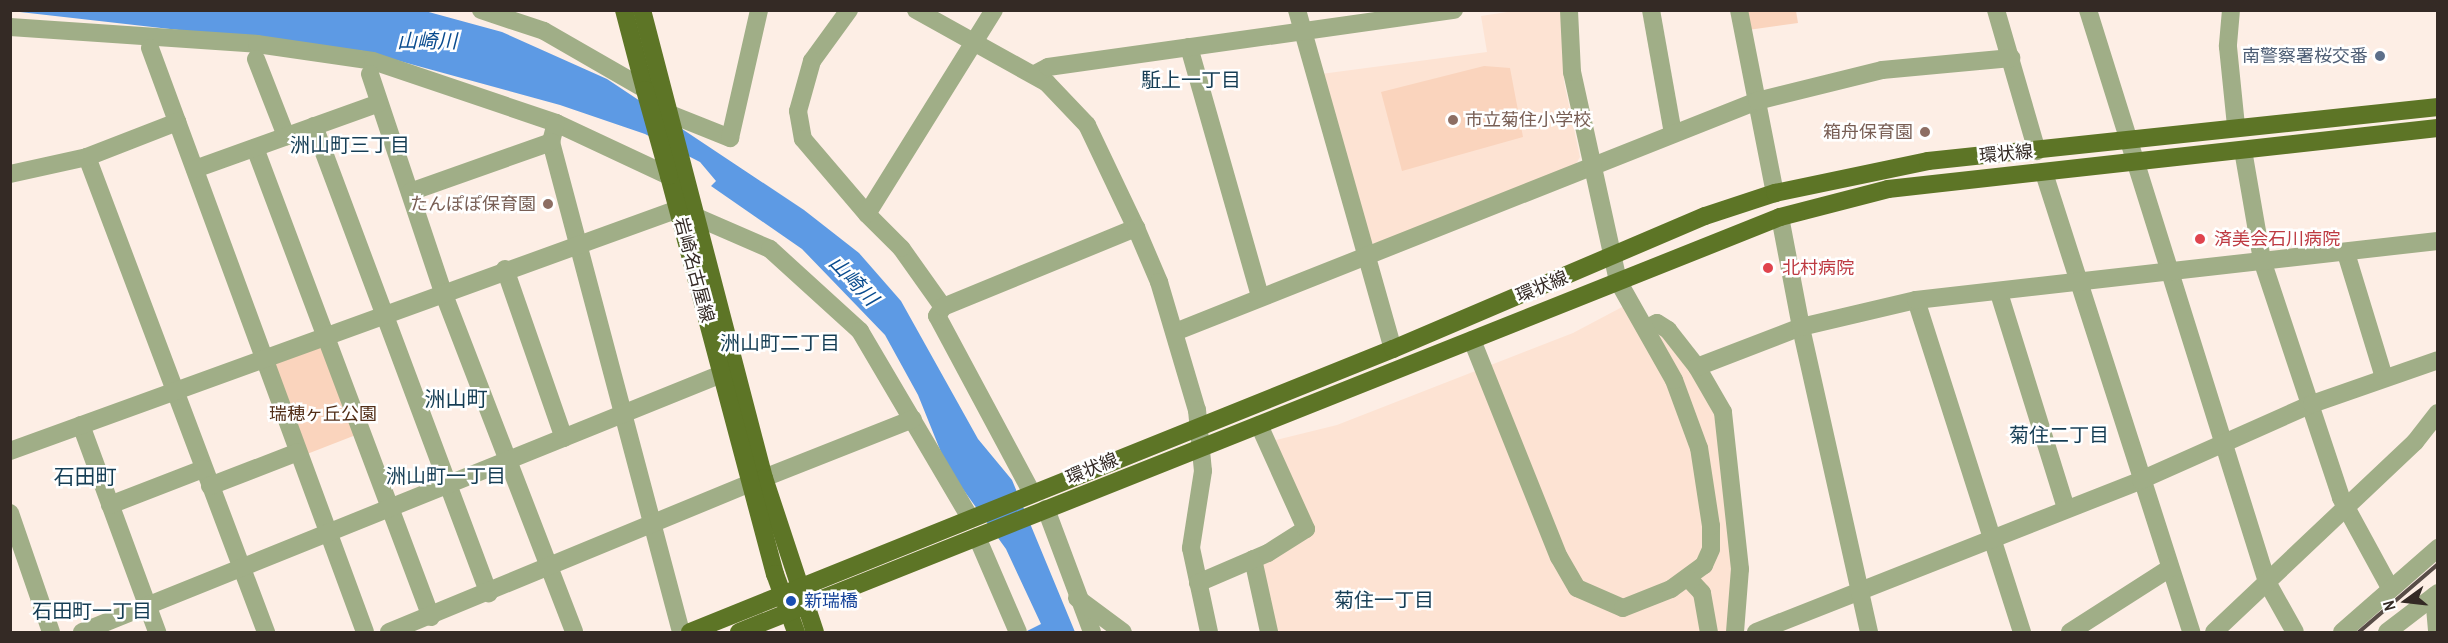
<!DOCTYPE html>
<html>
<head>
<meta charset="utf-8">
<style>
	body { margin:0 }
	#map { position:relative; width:2448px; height:643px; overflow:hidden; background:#fdeee5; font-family:"Archivo Narrow","Noto Sans JP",sans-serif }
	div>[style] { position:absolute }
	.built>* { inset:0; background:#fde3d3 }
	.green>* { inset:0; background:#fad4bd }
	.water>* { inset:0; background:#5d9ae4 }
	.minor>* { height:18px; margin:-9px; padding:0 9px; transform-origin:9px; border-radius:9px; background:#a0ae87 }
	.major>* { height:18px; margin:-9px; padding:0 9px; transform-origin:9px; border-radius:9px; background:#5d7526 }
	.rail>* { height:4px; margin:-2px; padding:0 2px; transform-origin:2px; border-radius:2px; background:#584d47 }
	.major-bridge>* { height:18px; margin:-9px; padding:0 9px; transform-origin:9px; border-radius:9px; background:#5d7526 }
	.dots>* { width:16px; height:16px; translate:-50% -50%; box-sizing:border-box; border:3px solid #fff; border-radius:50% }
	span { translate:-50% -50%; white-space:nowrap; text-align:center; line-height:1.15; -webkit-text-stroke:5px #fff; paint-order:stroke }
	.service-label { font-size:18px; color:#4e5e75 }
	.right { translate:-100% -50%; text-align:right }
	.education-label { font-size:18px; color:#785e54 }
	.left { translate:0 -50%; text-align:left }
	.street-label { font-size:18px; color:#342a25 }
	.health-label { font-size:18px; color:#be3a42 }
	.park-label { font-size:18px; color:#522e17 }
	.transit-label { font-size:18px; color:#164399 }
	.water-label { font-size:20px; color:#0a4c8f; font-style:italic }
	.neighbourhood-label { font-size:20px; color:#153d54 }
	.quarter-label { font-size:21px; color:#153d54 }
	.frame { position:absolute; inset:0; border:12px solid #342a25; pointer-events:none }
	.north { position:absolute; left:2376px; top:571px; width:60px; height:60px; -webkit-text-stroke:4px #fff; paint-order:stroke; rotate:255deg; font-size:16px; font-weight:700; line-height:24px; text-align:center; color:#342a25 }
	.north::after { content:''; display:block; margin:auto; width:21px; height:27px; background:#342a25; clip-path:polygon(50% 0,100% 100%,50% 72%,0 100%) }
</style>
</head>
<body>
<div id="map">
	<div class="built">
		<div style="clip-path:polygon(1514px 11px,1562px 11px,1564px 82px,1580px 157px,1576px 164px,1378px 246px,1368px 241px,1321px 74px,1487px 52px,1481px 16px)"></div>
		<div style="clip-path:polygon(1624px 306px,1663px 332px,1714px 409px,1732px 559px,1730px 632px,1274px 632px,1260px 566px,1309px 537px,1272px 441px,1337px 425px,1573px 333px)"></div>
	</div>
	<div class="green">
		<div style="clip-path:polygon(1744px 11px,1796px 11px,1798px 23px,1748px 30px)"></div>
		<div style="clip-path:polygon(1484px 66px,1510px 68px,1523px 137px,1402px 171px,1381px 92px)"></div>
		<div style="clip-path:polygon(325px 339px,361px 433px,307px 454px,272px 359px)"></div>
	</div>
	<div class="water">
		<div style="clip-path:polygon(11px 11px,425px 11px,502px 32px,607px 79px,804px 210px,859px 253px,901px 301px,978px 439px,1012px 480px,1075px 632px,1025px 632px,1041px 624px,1006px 549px,947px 467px,918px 395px,885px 335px,802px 249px,711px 186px,716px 181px,700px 162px,645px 134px,560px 105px,363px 51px)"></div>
	</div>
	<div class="minor">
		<div style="left:481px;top:10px;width:66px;rotate:18.4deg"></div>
		<div style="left:544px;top:31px;width:116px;rotate:29.9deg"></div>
		<div style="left:849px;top:10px;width:63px;rotate:126deg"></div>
		<div style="left:812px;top:61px;width:52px;rotate:105.6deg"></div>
		<div style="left:798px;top:111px;width:28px;rotate:80deg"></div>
		<div style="left:803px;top:139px;width:99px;rotate:49.5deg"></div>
		<div style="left:916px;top:10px;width:150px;rotate:29.1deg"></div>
		<div style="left:1047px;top:83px;width:58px;rotate:46.4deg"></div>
		<div style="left:1087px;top:125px;width:114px;rotate:64.6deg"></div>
		<div style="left:1297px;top:10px;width:352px;rotate:74.2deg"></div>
		<div style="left:1651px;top:10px;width:125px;rotate:79.9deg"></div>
		<div style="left:1739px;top:10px;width:187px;rotate:78.9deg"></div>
		<div style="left:1996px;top:10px;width:147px;rotate:73.8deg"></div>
		<div style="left:2088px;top:10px;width:599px;rotate:72.62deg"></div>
		<div style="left:2267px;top:582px;width:57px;rotate:60.8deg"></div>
		<div style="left:2231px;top:10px;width:37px;rotate:95deg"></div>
		<div style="left:2228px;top:47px;width:79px;rotate:84.2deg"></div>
		<div style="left:10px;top:27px;width:248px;rotate:3.9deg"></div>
		<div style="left:257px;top:44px;width:117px;rotate:8.3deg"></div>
		<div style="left:373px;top:61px;width:193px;rotate:18.7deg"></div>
		<div style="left:556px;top:123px;width:125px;rotate:25.1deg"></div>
		<div style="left:1189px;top:47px;width:259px;rotate:74.1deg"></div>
		<div style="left:150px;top:48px;width:622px;rotate:69.79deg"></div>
		<div style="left:256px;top:59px;width:83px;rotate:68.7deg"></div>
		<div style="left:370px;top:74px;width:230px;rotate:71.5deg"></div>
		<div style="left:443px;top:292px;width:364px;rotate:68.9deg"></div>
		<div style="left:1035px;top:74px;width:15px;rotate:-28deg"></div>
		<div style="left:1048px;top:67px;width:410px;rotate:-8deg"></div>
		<div style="left:670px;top:114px;width:65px;rotate:21.8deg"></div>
		<div style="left:730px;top:138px;width:131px;rotate:-77.2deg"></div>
		<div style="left:556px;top:123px;width:20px;rotate:105deg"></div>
		<div style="left:551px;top:142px;width:507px;rotate:75.14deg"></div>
		<div style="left:314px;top:126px;width:499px;rotate:69.5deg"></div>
		<div style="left:255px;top:148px;width:501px;rotate:69.43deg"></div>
		<div style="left:2243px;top:150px;width:112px;rotate:80.2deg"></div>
		<div style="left:2262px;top:260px;width:251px;rotate:71.6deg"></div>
		<div style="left:2341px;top:498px;width:100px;rotate:61.4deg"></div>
		<div style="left:87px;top:157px;width:508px;rotate:69.35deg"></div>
		<div style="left:195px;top:169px;width:195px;rotate:-19.7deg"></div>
		<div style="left:2044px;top:173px;width:482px;rotate:72.2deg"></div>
		<div style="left:10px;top:174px;width:79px;rotate:-12.4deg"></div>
		<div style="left:87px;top:157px;width:97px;rotate:-21.3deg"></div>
		<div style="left:410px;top:192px;width:150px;rotate:-19.5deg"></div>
		<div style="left:2346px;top:253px;width:130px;rotate:73deg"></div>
		<div style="left:505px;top:269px;width:179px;rotate:70.8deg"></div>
		<div style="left:1999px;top:293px;width:225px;rotate:72.7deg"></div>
		<div style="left:1916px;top:300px;width:349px;rotate:72.3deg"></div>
		<div style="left:943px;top:307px;width:72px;rotate:-125.4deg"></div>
		<div style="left:901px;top:248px;width:48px;rotate:-135deg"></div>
		<div style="left:867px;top:214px;width:240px;rotate:-58.1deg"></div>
		<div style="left:1647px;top:328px;width:11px;rotate:-27deg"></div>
		<div style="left:1657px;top:323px;width:13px;rotate:32deg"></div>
		<div style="left:1668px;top:330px;width:47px;rotate:51.9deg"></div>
		<div style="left:1175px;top:332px;width:626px;rotate:-21.65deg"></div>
		<div style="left:1757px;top:101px;width:129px;rotate:-13.9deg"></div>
		<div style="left:1882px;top:70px;width:130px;rotate:-5.3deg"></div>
		<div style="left:1472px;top:340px;width:234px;rotate:68.2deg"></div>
		<div style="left:1559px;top:557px;width:36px;rotate:60deg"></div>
		<div style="left:1577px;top:588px;width:50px;rotate:23.5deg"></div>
		<div style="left:1623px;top:608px;width:52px;rotate:-21.6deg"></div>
		<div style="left:1671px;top:589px;width:41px;rotate:-36deg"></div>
		<div style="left:1704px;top:565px;width:17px;rotate:-66deg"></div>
		<div style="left:1711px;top:549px;width:23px;rotate:-90deg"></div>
		<div style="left:1711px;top:526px;width:79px;rotate:-98.7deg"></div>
		<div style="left:1699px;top:448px;width:72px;rotate:-110.2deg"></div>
		<div style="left:1674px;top:380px;width:114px;rotate:-119.5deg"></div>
		<div style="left:1618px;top:281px;width:214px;rotate:-102.4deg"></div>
		<div style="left:1572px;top:72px;width:62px;rotate:-92.8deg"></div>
		<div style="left:81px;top:425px;width:221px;rotate:69.8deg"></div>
		<div style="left:10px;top:451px;width:710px;rotate:-19.91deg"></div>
		<div style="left:678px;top:209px;width:100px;rotate:23.5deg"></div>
		<div style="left:770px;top:249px;width:122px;rotate:42.3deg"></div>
		<div style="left:860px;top:331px;width:217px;rotate:59.5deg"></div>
		<div style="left:764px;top:478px;width:160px;rotate:-21.6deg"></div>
		<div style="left:210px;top:486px;width:94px;rotate:-21.1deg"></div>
		<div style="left:1032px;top:493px;width:201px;rotate:-118.2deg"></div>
		<div style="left:937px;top:316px;width:11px;rotate:-56deg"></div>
		<div style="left:943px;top:307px;width:209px;rotate:-22.3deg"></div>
		<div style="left:1136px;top:228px;width:59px;rotate:66.9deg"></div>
		<div style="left:1159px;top:282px;width:134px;rotate:73.5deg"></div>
		<div style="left:1197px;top:410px;width:61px;rotate:84.4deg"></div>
		<div style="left:1203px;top:471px;width:78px;rotate:98.9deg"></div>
		<div style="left:1191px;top:548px;width:86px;rotate:77.9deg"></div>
		<div style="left:110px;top:505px;width:100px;rotate:-21.2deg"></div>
		<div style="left:1046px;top:509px;width:131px;rotate:69.5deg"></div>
		<div style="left:10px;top:513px;width:126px;rotate:71deg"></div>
		<div style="left:977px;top:537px;width:103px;rotate:66.7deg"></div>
		<div style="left:1253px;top:559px;width:75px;rotate:77.6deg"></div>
		<div style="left:1689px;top:579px;width:19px;rotate:47deg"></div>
		<div style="left:1702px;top:593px;width:40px;rotate:80deg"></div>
		<div style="left:1198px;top:583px;width:76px;rotate:-23.2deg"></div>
		<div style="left:1268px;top:553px;width:45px;rotate:-32.3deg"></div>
		<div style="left:1306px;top:529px;width:114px;rotate:-114.3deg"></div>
		<div style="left:2434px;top:596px;width:36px;rotate:85deg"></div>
		<div style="left:1077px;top:598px;width:57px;rotate:36.5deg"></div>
		<div style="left:82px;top:632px;width:690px;rotate:-21.96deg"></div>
		<div style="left:389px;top:632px;width:391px;rotate:-22.4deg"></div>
		<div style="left:1735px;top:632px;width:63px;rotate:-85.5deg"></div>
		<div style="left:1740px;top:569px;width:158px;rotate:-96.2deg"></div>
		<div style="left:1723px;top:412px;width:52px;rotate:-120deg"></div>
		<div style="left:1697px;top:367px;width:111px;rotate:-21deg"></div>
		<div style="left:1801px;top:327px;width:112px;rotate:-100.8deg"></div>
		<div style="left:1756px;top:632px;width:414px;rotate:-21.5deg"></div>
		<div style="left:2141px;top:480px;width:187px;rotate:-24deg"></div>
		<div style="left:2312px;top:404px;width:133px;rotate:-19.2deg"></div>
		<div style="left:1869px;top:632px;width:312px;rotate:-102.6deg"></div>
		<div style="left:1801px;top:327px;width:118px;rotate:-13.2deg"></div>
		<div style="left:1916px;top:300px;width:525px;rotate:-6.45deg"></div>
		<div style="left:2070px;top:632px;width:119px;rotate:-32.6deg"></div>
		<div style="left:2214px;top:632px;width:277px;rotate:-43.4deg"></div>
		<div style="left:2415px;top:442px;width:37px;rotate:-52deg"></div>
		<div style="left:2342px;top:632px;width:128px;rotate:-41.2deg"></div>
		<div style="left:2387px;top:632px;width:64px;rotate:-37.4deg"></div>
	</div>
	<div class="major">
		<div style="left:624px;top:10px;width:83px;rotate:75.3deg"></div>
		<div style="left:642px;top:10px;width:484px;rotate:75.4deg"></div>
		<div style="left:764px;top:478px;width:162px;rotate:71.7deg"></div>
		<div style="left:669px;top:176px;width:412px;rotate:75.1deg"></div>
		<div style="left:775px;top:574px;width:62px;rotate:70.1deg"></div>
		<div style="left:690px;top:632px;width:758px;rotate:-21.93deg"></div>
		<div style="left:1393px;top:349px;width:339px;rotate:-23.1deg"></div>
		<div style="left:1705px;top:216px;width:74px;rotate:-18.2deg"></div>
		<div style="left:1775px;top:193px;width:156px;rotate:-11.8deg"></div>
		<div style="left:1928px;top:161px;width:513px;rotate:-6.04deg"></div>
		<div style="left:739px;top:632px;width:1121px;rotate:-21.73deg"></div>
		<div style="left:1780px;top:217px;width:112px;rotate:-14.5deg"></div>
		<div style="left:1888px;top:189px;width:553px;rotate:-6.33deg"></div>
	</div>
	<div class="rail">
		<div style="left:2359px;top:632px;width:104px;rotate:-40.7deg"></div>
	</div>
	<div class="major-bridge">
		<div style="left:645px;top:90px;width:89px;rotate:74.4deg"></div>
	</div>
	<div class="dots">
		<div style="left:2380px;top:56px;background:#5c6f8a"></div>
		<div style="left:1453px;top:120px;background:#8d6e63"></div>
		<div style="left:1925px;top:132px;background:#8d6e63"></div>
		<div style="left:548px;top:204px;background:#8d6e63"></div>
		<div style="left:2200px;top:239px;background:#e0444e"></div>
		<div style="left:1768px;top:268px;background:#e0444e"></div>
		<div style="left:791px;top:601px;background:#1a4fb4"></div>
	</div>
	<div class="service-label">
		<span class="right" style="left:2368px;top:56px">南警察署桜交番</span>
	</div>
	<div class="education-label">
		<span class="left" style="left:1465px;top:120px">市立菊住小学校</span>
		<span class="right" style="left:1913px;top:132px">箱舟保育園</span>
		<span class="right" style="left:536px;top:204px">たんぽぽ保育園</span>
	</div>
	<div class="street-label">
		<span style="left:2006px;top:154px;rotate:-5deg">環状線</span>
		<span style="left:694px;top:270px;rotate:75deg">岩崎名古屋線</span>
		<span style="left:1542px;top:287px;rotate:-22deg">環状線</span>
		<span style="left:1092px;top:469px;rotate:-22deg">環状線</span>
	</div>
	<div class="health-label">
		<span class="left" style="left:2214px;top:239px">済美会石川病院</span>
		<span class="left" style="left:1782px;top:268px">北村病院</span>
	</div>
	<div class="park-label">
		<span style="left:323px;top:414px">瑞穂ヶ丘公園</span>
	</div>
	<div class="transit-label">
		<span class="left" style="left:804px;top:601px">新瑞橋</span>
	</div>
	<div class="water-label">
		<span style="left:427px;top:40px">山崎川</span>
		<span style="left:854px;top:280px;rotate:46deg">山崎川</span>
	</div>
	<div class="neighbourhood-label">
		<span style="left:1191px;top:79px">駈上一丁目</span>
		<span style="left:350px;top:144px">洲山町三丁目</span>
		<span style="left:780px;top:342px">洲山町二丁目</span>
		<span style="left:2059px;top:434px">菊住二丁目</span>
		<span style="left:446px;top:475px">洲山町一丁目</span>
		<span style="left:1384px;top:599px">菊住一丁目</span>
		<span style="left:92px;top:610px">石田町一丁目</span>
	</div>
	<div class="quarter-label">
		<span style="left:456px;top:399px">洲山町</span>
		<span style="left:85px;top:477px">石田町</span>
	</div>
	<div class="frame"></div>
	<div class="north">N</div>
</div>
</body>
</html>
